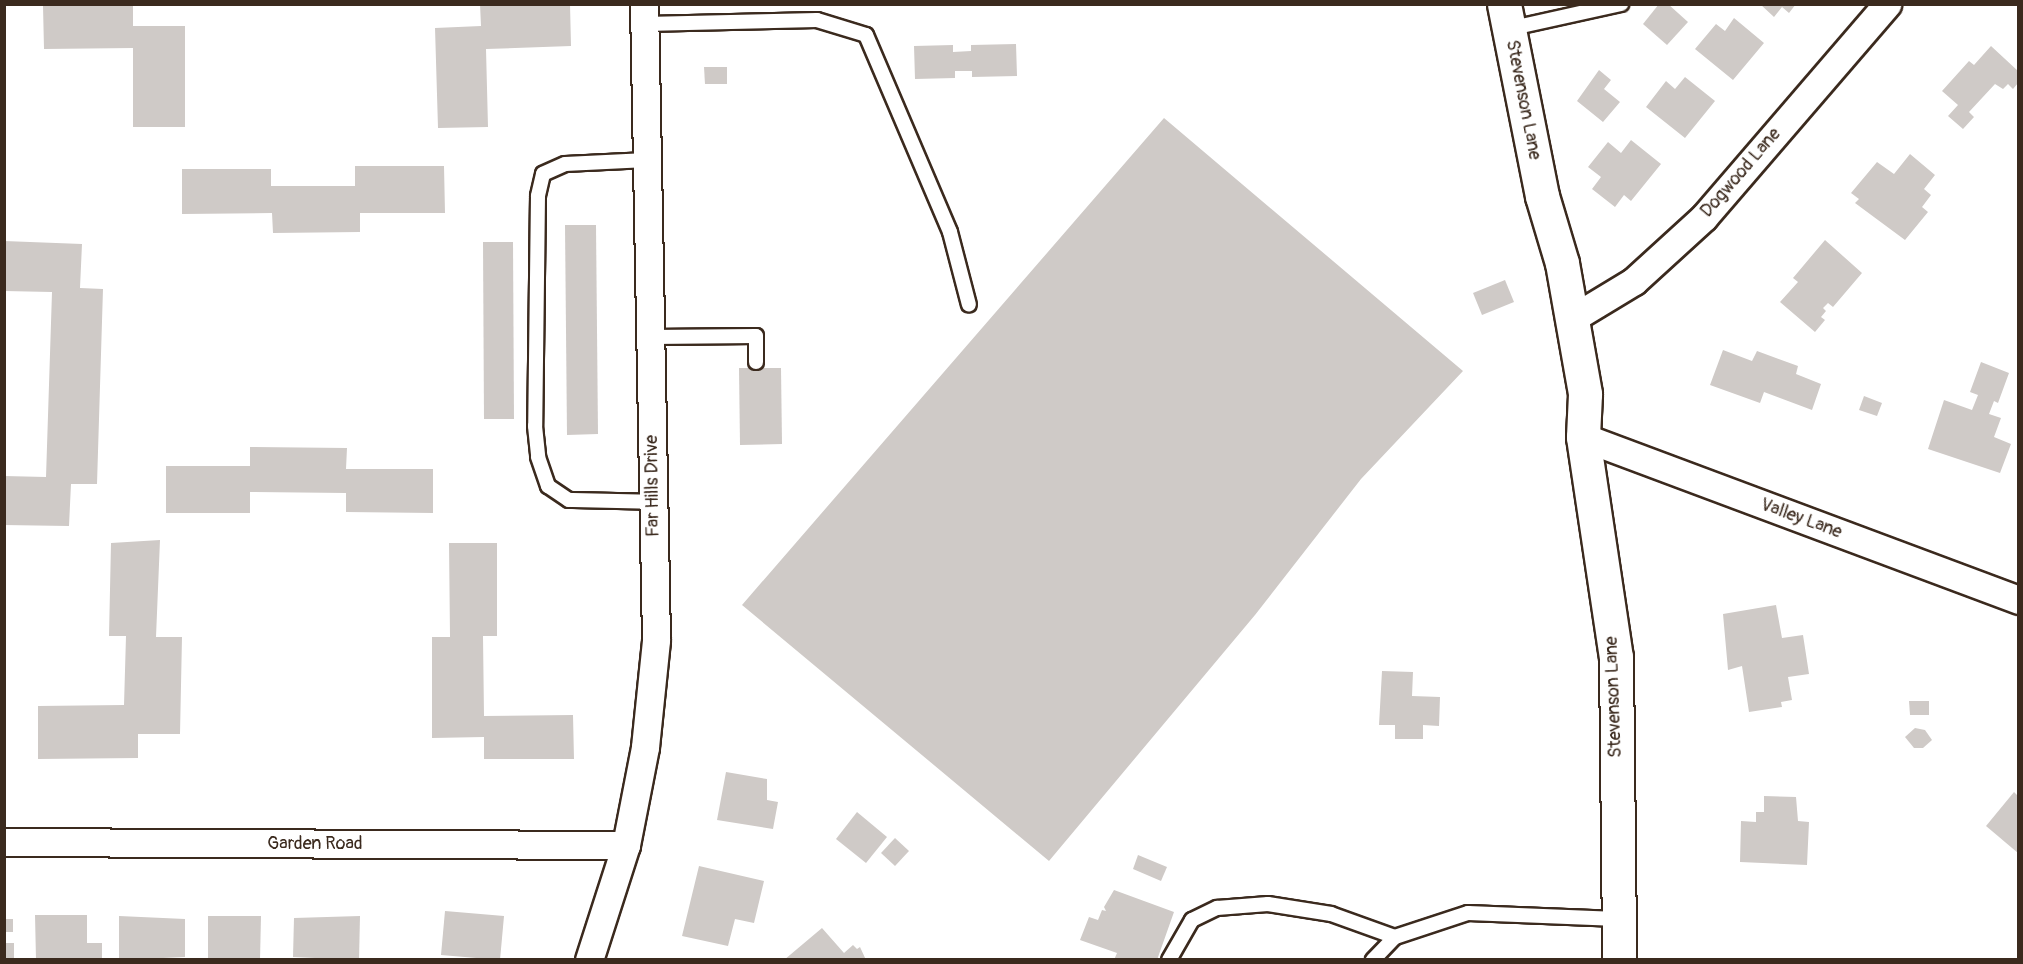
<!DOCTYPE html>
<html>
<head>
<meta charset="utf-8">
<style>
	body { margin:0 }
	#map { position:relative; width:2023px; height:964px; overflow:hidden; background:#fff; font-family:Pangolin,sans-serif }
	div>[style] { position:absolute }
	.building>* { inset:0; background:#cfcac7 }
	.roads { filter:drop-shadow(2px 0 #3b2a1e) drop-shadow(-2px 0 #3b2a1e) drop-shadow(0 2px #3b2a1e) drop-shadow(0 -2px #3b2a1e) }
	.lane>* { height:14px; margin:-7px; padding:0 7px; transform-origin:7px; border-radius:7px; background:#fff }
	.street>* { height:27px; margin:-13.5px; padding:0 13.5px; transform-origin:13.5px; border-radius:13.5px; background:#fff }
	.secondary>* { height:33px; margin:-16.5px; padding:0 16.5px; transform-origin:16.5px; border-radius:16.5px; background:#fff }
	span { translate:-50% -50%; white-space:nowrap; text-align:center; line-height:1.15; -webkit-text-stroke:4.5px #fff; paint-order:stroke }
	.street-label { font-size:18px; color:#3b2a1e }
	.frame { position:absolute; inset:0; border:6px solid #3b2a1e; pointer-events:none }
</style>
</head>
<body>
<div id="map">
	<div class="building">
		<div style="clip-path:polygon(480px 4px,570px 4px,571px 46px,486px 49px,488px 127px,438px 128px,435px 28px,481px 26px)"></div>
		<div style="clip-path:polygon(1659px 4px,1668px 4px,1688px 22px,1667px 45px,1643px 24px)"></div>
		<div style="clip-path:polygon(1760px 4px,1796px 4px,1789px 13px,1782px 7px,1774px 17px)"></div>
		<div style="clip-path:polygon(133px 5px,133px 26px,185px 26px,185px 127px,133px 127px,133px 48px,44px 49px,43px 6px)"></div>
		<div style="clip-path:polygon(1734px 18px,1764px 43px,1733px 80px,1695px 49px,1716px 24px,1725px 31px)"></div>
		<div style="clip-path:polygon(1016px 44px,1017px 76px,972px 77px,972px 71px,955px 71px,955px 78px,915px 79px,914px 46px,953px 45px,953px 52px,971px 51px,971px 45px)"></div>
		<div style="clip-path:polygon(1991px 46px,2018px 71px,2018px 83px,2013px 89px,2008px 84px,2003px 89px,1995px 84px,1969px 112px,1974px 117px,1963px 129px,1948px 116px,1958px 105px,1942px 91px,1969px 61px,1974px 65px)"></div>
		<div style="clip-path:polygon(704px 67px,727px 67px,727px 84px,705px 84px)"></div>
		<div style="clip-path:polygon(1599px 70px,1611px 80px,1604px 89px,1620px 102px,1603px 122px,1577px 101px)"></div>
		<div style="clip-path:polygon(1685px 77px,1715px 101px,1685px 138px,1646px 107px,1666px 81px,1675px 89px)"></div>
		<div style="clip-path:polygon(1164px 118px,1463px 371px,1361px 479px,1255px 615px,1049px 861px,742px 605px)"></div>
		<div style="clip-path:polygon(1631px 140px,1661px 164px,1631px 201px,1624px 195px,1615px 207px,1592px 189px,1601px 177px,1588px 167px,1608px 142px,1621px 153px)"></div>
		<div style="clip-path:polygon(1910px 154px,1935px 175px,1924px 189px,1931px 195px,1922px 207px,1928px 212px,1905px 240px,1855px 203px,1859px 199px,1851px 193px,1877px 162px,1894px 174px)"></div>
		<div style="clip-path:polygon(355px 166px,444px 166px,445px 213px,360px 213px,360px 232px,273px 233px,272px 213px,182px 214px,182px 169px,271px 169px,271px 186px,355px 186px)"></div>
		<div style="clip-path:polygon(565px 225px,596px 225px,598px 434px,567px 435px)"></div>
		<div style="clip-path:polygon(1825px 240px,1862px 273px,1833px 307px,1828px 303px,1823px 308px,1826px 311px,1821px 317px,1825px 320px,1815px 332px,1780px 302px,1798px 282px,1793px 278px)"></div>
		<div style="clip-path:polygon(4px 241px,82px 244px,80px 288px,103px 289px,97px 484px,71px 484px,69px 526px,4px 525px,4px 476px,46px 477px,52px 292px,4px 291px)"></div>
		<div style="clip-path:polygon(483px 242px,513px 242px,514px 419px,484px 419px)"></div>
		<div style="clip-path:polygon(1505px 280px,1514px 302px,1482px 315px,1473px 293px)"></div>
		<div style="clip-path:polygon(1723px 350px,1752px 361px,1757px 351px,1798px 366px,1796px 374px,1821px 384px,1812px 410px,1764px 392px,1760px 403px,1710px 385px)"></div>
		<div style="clip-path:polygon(1981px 362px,2009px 373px,1998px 403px,1994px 401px,1989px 414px,2001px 418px,1994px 437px,2011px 444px,2000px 473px,1928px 449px,1944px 400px,1972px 410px,1978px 395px,1970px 392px)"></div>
		<div style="clip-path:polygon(739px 368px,781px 368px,782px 444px,740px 445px)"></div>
		<div style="clip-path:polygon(1864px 396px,1882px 403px,1877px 416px,1859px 410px)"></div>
		<div style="clip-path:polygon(250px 447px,347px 448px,346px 469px,433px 469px,433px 513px,346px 512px,346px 493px,250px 492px,250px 513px,166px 513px,166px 466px,250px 466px)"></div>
		<div style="clip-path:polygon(160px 540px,156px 637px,182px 637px,180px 734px,138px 734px,138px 758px,38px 759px,38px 706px,124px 705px,126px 636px,109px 636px,111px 543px)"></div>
		<div style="clip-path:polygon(449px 543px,497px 543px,497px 636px,483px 636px,484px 716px,573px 715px,574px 759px,484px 759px,484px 737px,432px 738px,432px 637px,450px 637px)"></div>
		<div style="clip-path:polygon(1776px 605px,1782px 638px,1803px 635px,1809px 674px,1788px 677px,1792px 700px,1781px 702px,1782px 707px,1749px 712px,1742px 666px,1728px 670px,1723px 614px)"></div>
		<div style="clip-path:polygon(1382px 671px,1413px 672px,1412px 696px,1440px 697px,1439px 726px,1423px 725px,1423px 739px,1395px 739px,1395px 725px,1379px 725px)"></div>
		<div style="clip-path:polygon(1909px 701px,1929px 701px,1929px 715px,1910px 715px)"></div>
		<div style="clip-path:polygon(1915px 728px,1925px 730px,1932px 740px,1923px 748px,1914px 748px,1905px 737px)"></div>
		<div style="clip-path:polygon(726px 772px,767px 779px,767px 800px,778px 802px,773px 829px,717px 820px)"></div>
		<div style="clip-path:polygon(2014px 792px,2018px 796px,2018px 853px,1986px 826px)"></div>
		<div style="clip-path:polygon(1764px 796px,1796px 797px,1798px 821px,1809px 822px,1807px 865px,1740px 862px,1741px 821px,1756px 822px,1756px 812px,1764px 812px)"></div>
		<div style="clip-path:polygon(857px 812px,887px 837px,866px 863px,836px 839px)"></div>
		<div style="clip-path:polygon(895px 838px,909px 851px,895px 866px,881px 853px)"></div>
		<div style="clip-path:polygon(1138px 855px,1167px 867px,1161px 881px,1133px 869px)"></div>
		<div style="clip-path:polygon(699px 866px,764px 881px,754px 923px,735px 919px,728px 946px,682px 936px)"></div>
		<div style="clip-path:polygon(1114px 890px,1174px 912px,1157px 960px,1114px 960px,1117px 953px,1080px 940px,1089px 917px,1098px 920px,1102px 910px,1106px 911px,1104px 907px)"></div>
		<div style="clip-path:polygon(445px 911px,504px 916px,500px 960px,441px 955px)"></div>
		<div style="clip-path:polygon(35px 915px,87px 915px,87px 943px,102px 943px,102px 960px,36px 960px)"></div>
		<div style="clip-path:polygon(119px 916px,185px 919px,185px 957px,119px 960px)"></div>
		<div style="clip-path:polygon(208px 916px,261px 916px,260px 960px,208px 960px)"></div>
		<div style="clip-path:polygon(360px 916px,359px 960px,293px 957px,294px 918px)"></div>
		<div style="clip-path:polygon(4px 919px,13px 919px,13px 932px,4px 932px)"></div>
		<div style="clip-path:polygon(822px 928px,844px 953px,853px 945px,857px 949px,860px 947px,866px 960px,784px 960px)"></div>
		<div style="clip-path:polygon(4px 943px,14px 943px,14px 960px,4px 960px)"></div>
	</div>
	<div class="roads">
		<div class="lane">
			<div style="left:645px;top:24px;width:172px;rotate:-1.3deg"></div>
			<div style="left:817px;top:20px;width:51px;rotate:17deg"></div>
			<div style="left:866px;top:35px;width:214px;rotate:66.9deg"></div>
			<div style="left:950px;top:232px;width:75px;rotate:75.4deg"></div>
			<div style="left:1508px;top:29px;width:116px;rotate:-12.5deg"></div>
			<div style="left:647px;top:160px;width:82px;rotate:177.2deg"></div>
			<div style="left:565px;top:164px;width:24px;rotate:156deg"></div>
			<div style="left:543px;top:174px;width:23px;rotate:103deg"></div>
			<div style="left:538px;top:196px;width:230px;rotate:90.7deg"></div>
			<div style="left:535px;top:426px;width:31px;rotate:84deg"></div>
			<div style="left:538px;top:457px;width:31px;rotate:71deg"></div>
			<div style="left:548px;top:486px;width:25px;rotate:34deg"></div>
			<div style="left:569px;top:500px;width:85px;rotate:1.3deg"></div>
			<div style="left:651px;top:337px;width:105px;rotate:-0.5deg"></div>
			<div style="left:756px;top:336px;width:26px;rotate:90deg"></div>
			<div style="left:1395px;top:937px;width:77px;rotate:-18.2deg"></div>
			<div style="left:1468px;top:913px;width:150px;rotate:2.3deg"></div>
			<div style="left:1169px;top:960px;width:46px;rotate:-60.1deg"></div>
			<div style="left:1192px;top:920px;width:28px;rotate:-26deg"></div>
			<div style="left:1217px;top:908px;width:51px;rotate:-4.5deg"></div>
			<div style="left:1268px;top:904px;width:64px;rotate:9deg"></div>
			<div style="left:1331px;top:914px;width:68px;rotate:19.8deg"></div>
			<div style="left:1395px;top:937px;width:32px;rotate:134deg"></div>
		</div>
		<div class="street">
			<div style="left:1573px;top:318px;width:71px;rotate:-31.2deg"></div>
			<div style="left:1634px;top:281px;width:95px;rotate:-42.4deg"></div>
			<div style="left:1704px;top:217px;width:281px;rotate:-49.3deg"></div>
			<div style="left:1583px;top:437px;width:465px;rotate:20.5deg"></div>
			<div style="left:4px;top:842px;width:622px;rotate:0.28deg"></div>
			<div style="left:589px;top:960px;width:121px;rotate:-72.2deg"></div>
			<div style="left:626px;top:845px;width:100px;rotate:-79deg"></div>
			<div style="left:645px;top:747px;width:108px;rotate:-84.1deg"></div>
			<div style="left:656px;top:640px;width:636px;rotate:-91.08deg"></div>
		</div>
		<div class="secondary">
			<div style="left:1504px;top:4px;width:196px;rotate:78.8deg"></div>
			<div style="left:1542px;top:196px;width:70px;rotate:73.4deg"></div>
			<div style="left:1562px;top:263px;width:133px;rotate:80deg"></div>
			<div style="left:1585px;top:394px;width:43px;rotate:92.7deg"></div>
			<div style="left:1583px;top:437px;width:222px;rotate:81.5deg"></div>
			<div style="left:1616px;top:657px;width:303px;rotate:89.4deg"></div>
		</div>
	</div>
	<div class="street-label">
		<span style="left:1523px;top:100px;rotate:79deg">Stevenson Lane</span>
		<span style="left:1741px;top:173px;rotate:-49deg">Dogwood Lane</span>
		<span style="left:653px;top:486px;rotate:-91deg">Far Hills Drive</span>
		<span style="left:1801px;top:519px;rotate:20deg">Valley Lane</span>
		<span style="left:1614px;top:697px;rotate:-92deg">Stevenson Lane</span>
		<span style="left:315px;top:844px">Garden Road</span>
	</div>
	<div class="frame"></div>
</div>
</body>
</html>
